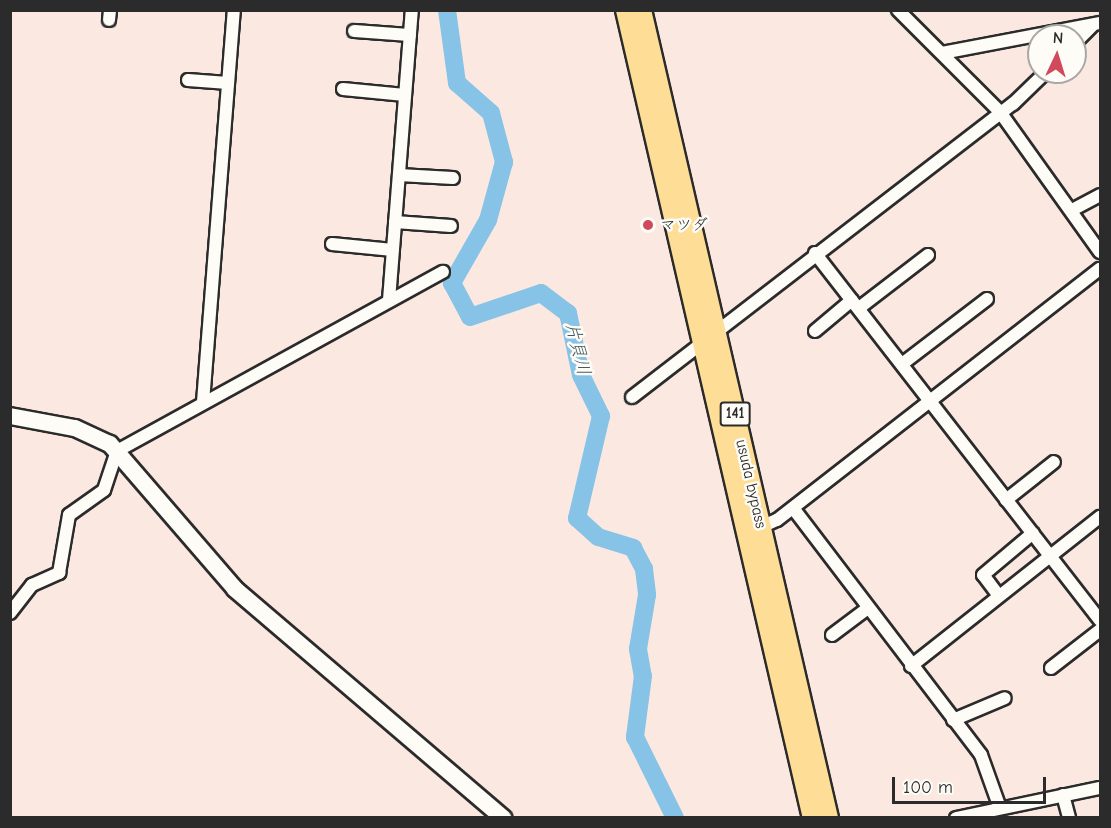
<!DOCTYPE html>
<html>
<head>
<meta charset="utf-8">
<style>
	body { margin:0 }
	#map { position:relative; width:1111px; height:828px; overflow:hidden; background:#fbe9e1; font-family:"Comic Neue","Klee One",sans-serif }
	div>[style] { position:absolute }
	.river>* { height:18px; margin:-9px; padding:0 9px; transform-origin:9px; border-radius:9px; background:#87c3e6 }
	.roads { filter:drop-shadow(2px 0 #2b2b2b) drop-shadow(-2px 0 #2b2b2b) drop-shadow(0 2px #2b2b2b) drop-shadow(0 -2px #2b2b2b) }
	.minor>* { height:12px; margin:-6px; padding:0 6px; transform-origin:6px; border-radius:6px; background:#fdfcf7 }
	.secondary>* { height:16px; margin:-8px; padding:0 8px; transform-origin:8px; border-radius:8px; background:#fdfcf7 }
	.trunk>* { height:20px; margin:-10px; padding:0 10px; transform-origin:10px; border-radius:10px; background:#fedd96 }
	.dots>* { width:16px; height:16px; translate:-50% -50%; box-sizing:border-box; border:3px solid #fdfcf7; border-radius:50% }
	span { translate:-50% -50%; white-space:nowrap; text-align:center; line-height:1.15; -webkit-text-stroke:5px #fdfcf7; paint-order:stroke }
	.shield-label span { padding:2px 4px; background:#fdfcf7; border:2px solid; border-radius:4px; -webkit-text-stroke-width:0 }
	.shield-label { font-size:15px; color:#2b2b2b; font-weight:700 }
	.poi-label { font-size:16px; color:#2b2b2b }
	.left { translate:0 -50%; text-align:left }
	.street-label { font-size:16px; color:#2b2b2b }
	.water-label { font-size:18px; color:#475963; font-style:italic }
	.frame { position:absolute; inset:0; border:12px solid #2b2b2b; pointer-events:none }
	.north { position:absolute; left:1027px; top:24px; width:60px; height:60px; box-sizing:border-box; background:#fdfcf7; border:2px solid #a9a8a5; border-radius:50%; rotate:4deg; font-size:16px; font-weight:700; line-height:24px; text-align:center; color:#2b2b2b }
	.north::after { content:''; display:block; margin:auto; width:21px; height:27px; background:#d1495b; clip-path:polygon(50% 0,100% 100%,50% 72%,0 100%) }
	.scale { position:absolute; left:892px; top:777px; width:154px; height:27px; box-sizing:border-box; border:3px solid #2b2b2b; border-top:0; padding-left:8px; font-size:18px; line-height:21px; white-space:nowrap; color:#2b2b2b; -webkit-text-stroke:4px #fdfcf7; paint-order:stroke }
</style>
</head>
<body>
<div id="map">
	<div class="river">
		<div style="left:447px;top:10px;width:74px;rotate:82.2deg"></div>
		<div style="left:457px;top:83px;width:45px;rotate:41.4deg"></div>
		<div style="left:491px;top:113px;width:51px;rotate:75.1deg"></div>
		<div style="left:504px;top:162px;width:60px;rotate:105.4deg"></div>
		<div style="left:488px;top:220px;width:73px;rotate:119.7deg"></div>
		<div style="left:452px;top:283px;width:38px;rotate:62deg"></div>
		<div style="left:470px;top:317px;width:75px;rotate:-18.7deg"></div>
		<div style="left:541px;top:293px;width:34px;rotate:37deg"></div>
		<div style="left:568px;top:313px;width:63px;rotate:78.2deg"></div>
		<div style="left:581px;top:375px;width:46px;rotate:64deg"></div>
		<div style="left:601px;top:416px;width:105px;rotate:103.2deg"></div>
		<div style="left:577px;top:518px;width:28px;rotate:42deg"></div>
		<div style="left:598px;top:537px;width:37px;rotate:17deg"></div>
		<div style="left:633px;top:548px;width:24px;rotate:62deg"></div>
		<div style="left:644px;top:569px;width:26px;rotate:83deg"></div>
		<div style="left:647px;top:595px;width:55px;rotate:99.5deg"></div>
		<div style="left:638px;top:649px;width:27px;rotate:80deg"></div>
		<div style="left:643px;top:676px;width:62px;rotate:97.5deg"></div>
		<div style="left:635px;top:737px;width:90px;rotate:63.7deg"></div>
	</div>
	<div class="roads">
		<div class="minor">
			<div style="left:898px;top:10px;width:144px;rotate:45deg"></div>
			<div style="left:1000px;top:112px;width:172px;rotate:54.5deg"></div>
			<div style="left:109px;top:20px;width:10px;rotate:-84deg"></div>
			<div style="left:354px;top:31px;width:56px;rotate:4.1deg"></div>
			<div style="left:1075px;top:43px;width:24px;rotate:-45deg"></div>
			<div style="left:942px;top:53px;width:161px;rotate:-10.8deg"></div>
			<div style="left:188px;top:80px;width:40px;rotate:4.3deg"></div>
			<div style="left:343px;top:89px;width:62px;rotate:5.5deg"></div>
			<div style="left:399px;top:175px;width:54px;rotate:3.2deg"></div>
			<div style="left:1072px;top:210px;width:32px;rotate:-28deg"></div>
			<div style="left:395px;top:222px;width:56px;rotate:4.1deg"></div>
			<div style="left:332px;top:244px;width:61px;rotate:5.6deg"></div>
			<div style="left:815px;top:253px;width:465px;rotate:52.2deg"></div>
			<div style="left:389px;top:300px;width:291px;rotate:-85.5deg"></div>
			<div style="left:859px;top:308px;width:87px;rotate:-37.5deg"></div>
			<div style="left:815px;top:331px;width:48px;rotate:-40deg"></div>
			<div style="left:902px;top:364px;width:107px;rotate:-37.4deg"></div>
			<div style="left:632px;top:397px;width:481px;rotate:-37.6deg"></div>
			<div style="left:1013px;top:104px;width:46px;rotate:-44.1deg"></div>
			<div style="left:203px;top:402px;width:393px;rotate:-85.5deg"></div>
			<div style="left:1006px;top:500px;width:61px;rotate:-38.4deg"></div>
			<div style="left:793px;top:508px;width:310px;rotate:52.7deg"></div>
			<div style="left:981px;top:755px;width:56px;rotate:70.3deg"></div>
			<div style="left:761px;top:527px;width:17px;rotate:-24deg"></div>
			<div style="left:777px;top:520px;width:409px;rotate:-37.9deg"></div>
			<div style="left:999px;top:596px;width:26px;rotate:-127deg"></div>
			<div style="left:983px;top:575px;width:65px;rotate:-40deg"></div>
			<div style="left:10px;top:613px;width:36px;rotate:-52deg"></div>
			<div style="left:32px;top:585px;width:30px;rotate:-24deg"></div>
			<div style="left:59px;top:573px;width:59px;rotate:-80.2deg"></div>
			<div style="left:69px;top:515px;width:43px;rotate:-35.5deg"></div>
			<div style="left:104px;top:490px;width:41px;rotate:-71.6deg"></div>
			<div style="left:117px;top:451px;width:372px;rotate:-28.8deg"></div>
			<div style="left:832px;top:635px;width:45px;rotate:-36.9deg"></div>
			<div style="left:911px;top:666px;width:241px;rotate:-38.3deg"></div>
			<div style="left:1051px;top:668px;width:62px;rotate:-37.8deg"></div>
			<div style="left:953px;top:720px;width:56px;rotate:-22.9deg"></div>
			<div style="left:1063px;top:795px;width:24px;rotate:75deg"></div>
			<div style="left:956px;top:818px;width:147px;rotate:-11.8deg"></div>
		</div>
		<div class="secondary">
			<div style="left:10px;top:416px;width:66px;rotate:10.5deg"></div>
			<div style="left:75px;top:428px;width:38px;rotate:25deg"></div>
			<div style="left:110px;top:444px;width:191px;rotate:49.2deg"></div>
			<div style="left:235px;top:589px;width:353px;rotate:40.5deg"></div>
		</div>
		<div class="trunk">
			<div style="left:626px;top:10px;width:829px;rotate:76.97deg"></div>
			<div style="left:641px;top:10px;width:829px;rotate:76.97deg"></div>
		</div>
	</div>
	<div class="dots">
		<div style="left:648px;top:225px;background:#d1495b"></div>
	</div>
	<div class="shield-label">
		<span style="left:735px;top:414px">141</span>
	</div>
	<div class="poi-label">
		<span class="left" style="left:660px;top:225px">マツダ</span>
	</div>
	<div class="street-label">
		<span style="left:751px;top:484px;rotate:77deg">usuda bypass</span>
	</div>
	<div class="water-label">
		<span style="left:577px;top:349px;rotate:76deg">片貝川</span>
	</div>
	<div class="frame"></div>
	<div class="north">N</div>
	<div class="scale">100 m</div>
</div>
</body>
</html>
